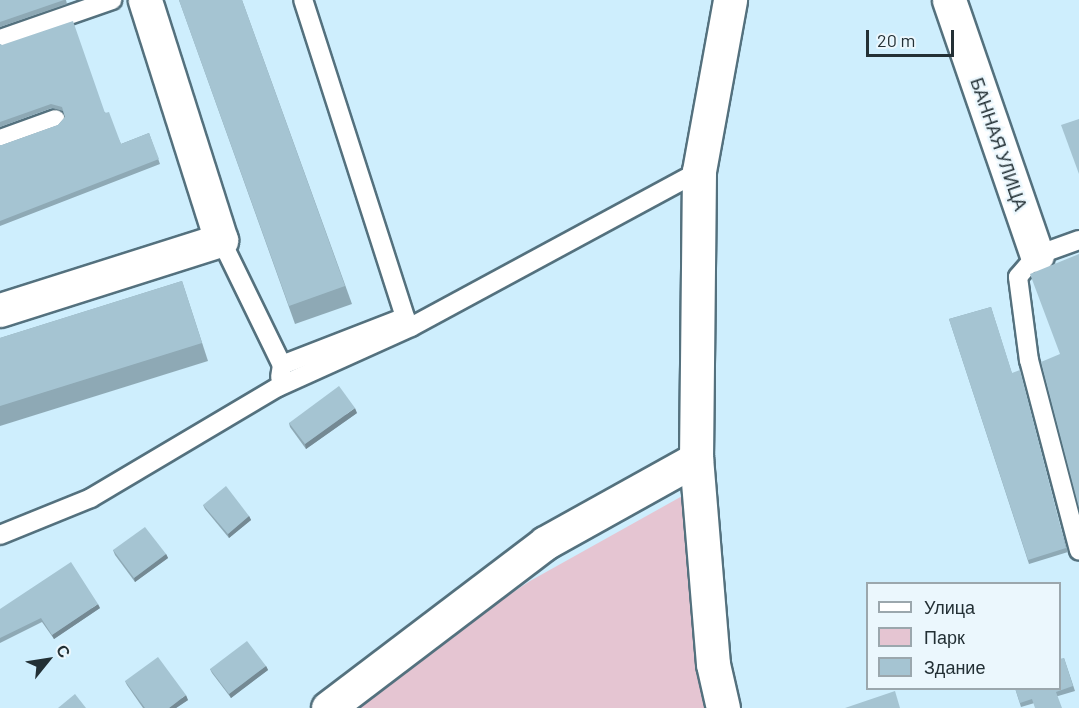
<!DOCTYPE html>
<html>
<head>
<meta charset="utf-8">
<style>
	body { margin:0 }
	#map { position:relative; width:1079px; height:708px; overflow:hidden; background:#ceeefd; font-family:Barlow,sans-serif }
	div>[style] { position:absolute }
	.green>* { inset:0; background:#e5c5d2 }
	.roads { filter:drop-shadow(2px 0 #54717e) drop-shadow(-2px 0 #54717e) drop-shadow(0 2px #54717e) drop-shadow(0 -2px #54717e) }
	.lane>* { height:18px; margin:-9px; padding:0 9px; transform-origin:9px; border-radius:9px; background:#fff }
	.street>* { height:33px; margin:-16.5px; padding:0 16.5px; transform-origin:16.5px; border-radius:16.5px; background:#fff }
	.wall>* { inset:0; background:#8ea9b5 }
	.shaded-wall>* { inset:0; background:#748993 }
	.building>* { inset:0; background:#a5c4d2 }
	span { translate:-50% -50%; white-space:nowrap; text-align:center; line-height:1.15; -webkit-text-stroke:4.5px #ebf7fd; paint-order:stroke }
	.street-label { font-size:18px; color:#233035 }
	.legend { position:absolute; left:866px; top:582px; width:195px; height:108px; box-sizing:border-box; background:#ebf7fd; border:2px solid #9ba7ad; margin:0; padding:8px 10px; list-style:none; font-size:18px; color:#233035 }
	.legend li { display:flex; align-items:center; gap:12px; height:30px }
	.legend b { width:30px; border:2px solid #9ba7ad }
	.north { position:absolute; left:18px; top:630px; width:60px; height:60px; -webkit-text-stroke:4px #ebf7fd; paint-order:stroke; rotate:60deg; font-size:16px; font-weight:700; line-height:24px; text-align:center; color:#233035 }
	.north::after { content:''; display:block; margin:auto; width:21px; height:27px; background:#233035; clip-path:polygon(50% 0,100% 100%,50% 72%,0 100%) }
	.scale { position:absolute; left:866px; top:30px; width:88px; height:27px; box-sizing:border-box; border:3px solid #233035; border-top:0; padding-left:8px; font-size:18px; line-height:21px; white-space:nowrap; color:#233035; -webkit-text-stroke:4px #ebf7fd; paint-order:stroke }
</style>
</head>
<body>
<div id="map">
	<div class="green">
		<div style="clip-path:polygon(693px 490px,709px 708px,344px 708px,376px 682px,530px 581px)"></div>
	</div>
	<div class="roads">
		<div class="lane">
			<div style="left:0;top:39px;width:119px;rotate:-19.2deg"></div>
			<div style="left:0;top:139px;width:59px;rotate:-19.7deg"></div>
			<div style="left:221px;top:240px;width:139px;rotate:64deg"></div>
			<div style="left:282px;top:365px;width:12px;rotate:99deg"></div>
			<div style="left:1079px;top:240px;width:45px;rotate:160.3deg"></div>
			<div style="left:1037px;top:255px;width:29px;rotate:131deg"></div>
			<div style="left:1018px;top:277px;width:84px;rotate:82.5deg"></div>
			<div style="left:1029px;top:360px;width:197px;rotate:75.3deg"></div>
			<div style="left:282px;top:365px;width:132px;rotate:-21.3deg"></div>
			<div style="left:405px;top:317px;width:333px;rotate:-107.8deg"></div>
			<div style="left:0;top:535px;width:98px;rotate:-22.1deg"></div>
			<div style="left:91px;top:498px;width:217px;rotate:-30.7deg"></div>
			<div style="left:278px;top:387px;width:146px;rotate:-24.3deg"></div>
			<div style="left:411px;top:327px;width:328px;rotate:-28.4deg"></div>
		</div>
		<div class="street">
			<div style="left:949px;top:0;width:270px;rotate:71deg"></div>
			<div style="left:0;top:310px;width:232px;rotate:-17.6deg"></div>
			<div style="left:221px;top:240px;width:252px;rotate:-107.6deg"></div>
			<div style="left:328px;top:708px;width:273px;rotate:-37.2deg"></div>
			<div style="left:545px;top:543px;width:173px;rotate:-29.1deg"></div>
			<div style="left:723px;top:708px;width:45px;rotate:-102.8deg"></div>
			<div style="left:713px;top:664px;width:206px;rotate:-94.7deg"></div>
			<div style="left:696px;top:459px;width:288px;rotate:-89.4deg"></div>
			<div style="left:699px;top:171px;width:174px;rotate:-79.7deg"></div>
		</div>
	</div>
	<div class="wall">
		<div style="clip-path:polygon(0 0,66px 0,67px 4px,0 27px)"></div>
		<div style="clip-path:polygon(179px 0,242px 0,352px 304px,295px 324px)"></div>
		<div style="clip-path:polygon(0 44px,106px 113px,121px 144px,149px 133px,160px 164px,0 226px,0 145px,2px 145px,58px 125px,65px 117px,63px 111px,52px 108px,0 127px)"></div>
		<div style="clip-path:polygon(182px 281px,208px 361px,0 426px,0 338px)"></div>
		<div style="clip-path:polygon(991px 307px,1068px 552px,1029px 564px,949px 319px)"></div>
		<div style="clip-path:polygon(357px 413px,306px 449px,290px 427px,289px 423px)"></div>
		<div style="clip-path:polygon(203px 505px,249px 516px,251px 520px,229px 538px,205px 509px)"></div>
		<div style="clip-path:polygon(113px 550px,166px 554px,168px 558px,135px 582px,115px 555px)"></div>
		<div style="clip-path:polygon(100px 608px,54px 639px,42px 622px,0 643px,0 609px)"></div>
		<div style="clip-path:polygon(1064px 658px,1075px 691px,1021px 707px,1015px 688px)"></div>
		<div style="clip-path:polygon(266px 666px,268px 670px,231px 698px,212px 673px,210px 669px)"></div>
		<div style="clip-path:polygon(125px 681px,188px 700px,176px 708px,143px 708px,127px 685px)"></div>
	</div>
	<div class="shaded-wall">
		<div style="clip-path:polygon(355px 408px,357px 413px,306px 449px,305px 444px)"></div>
		<div style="clip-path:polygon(249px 516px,251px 520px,229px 538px,228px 534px)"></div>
		<div style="clip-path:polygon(166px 554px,168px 558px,135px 582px,134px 578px)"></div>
		<div style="clip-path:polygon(98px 604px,100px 608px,54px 639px,52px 635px)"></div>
		<div style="clip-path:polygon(266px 666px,268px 670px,231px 698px,229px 694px)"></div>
		<div style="clip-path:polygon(186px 695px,188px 700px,176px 708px,169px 708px)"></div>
	</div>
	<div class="building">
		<div style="clip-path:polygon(0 0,64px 0,0 22px)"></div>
		<div style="clip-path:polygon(179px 0,242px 0,345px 286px,289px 306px)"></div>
		<div style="clip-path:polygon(73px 21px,105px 113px,109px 112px,121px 144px,149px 133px,159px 159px,0 221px,0 145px,2px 145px,58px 125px,65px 117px,62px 107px,51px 104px,0 122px,0 44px,2px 45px)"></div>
		<div style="clip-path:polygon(1079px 119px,1079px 174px,1061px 125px)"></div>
		<div style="clip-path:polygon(1079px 254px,1079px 508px,1041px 362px,1060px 354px,1030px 274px)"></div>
		<div style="clip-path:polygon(182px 281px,202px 343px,0 406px,0 338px)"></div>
		<div style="clip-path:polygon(991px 307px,1012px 373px,1020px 370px,1066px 548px,1028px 560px,949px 319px)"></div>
		<div style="clip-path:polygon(339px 386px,355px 408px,305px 444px,289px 423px)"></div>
		<div style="clip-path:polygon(226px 486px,249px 516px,228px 534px,203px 505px)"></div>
		<div style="clip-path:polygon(145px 527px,166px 554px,134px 578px,113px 550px)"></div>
		<div style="clip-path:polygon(71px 562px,98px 604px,52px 635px,41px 618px,0 638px,0 609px)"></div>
		<div style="clip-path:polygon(247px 641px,266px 666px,229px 694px,210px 669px)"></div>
		<div style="clip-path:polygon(158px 657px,186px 695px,169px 708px,145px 708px,125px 681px)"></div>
		<div style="clip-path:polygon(1064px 658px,1073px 686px,1056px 692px,1062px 708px,1035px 708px,1032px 699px,1020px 703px,1015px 688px,1059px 688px,1059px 659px)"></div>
		<div style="clip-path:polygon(895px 691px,900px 708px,845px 708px)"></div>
		<div style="clip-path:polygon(75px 694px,86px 708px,58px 708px)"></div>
	</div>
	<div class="street-label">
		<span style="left:999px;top:144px;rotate:71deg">БАННАЯ УЛИЦА</span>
	</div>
	<ul class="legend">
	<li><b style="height:8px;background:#fff"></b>Улица</li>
	<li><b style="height:16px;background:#e5c5d2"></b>Парк</li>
	<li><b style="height:16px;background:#a5c4d2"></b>Здание</li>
	</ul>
	<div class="north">С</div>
	<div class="scale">20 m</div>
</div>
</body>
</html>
